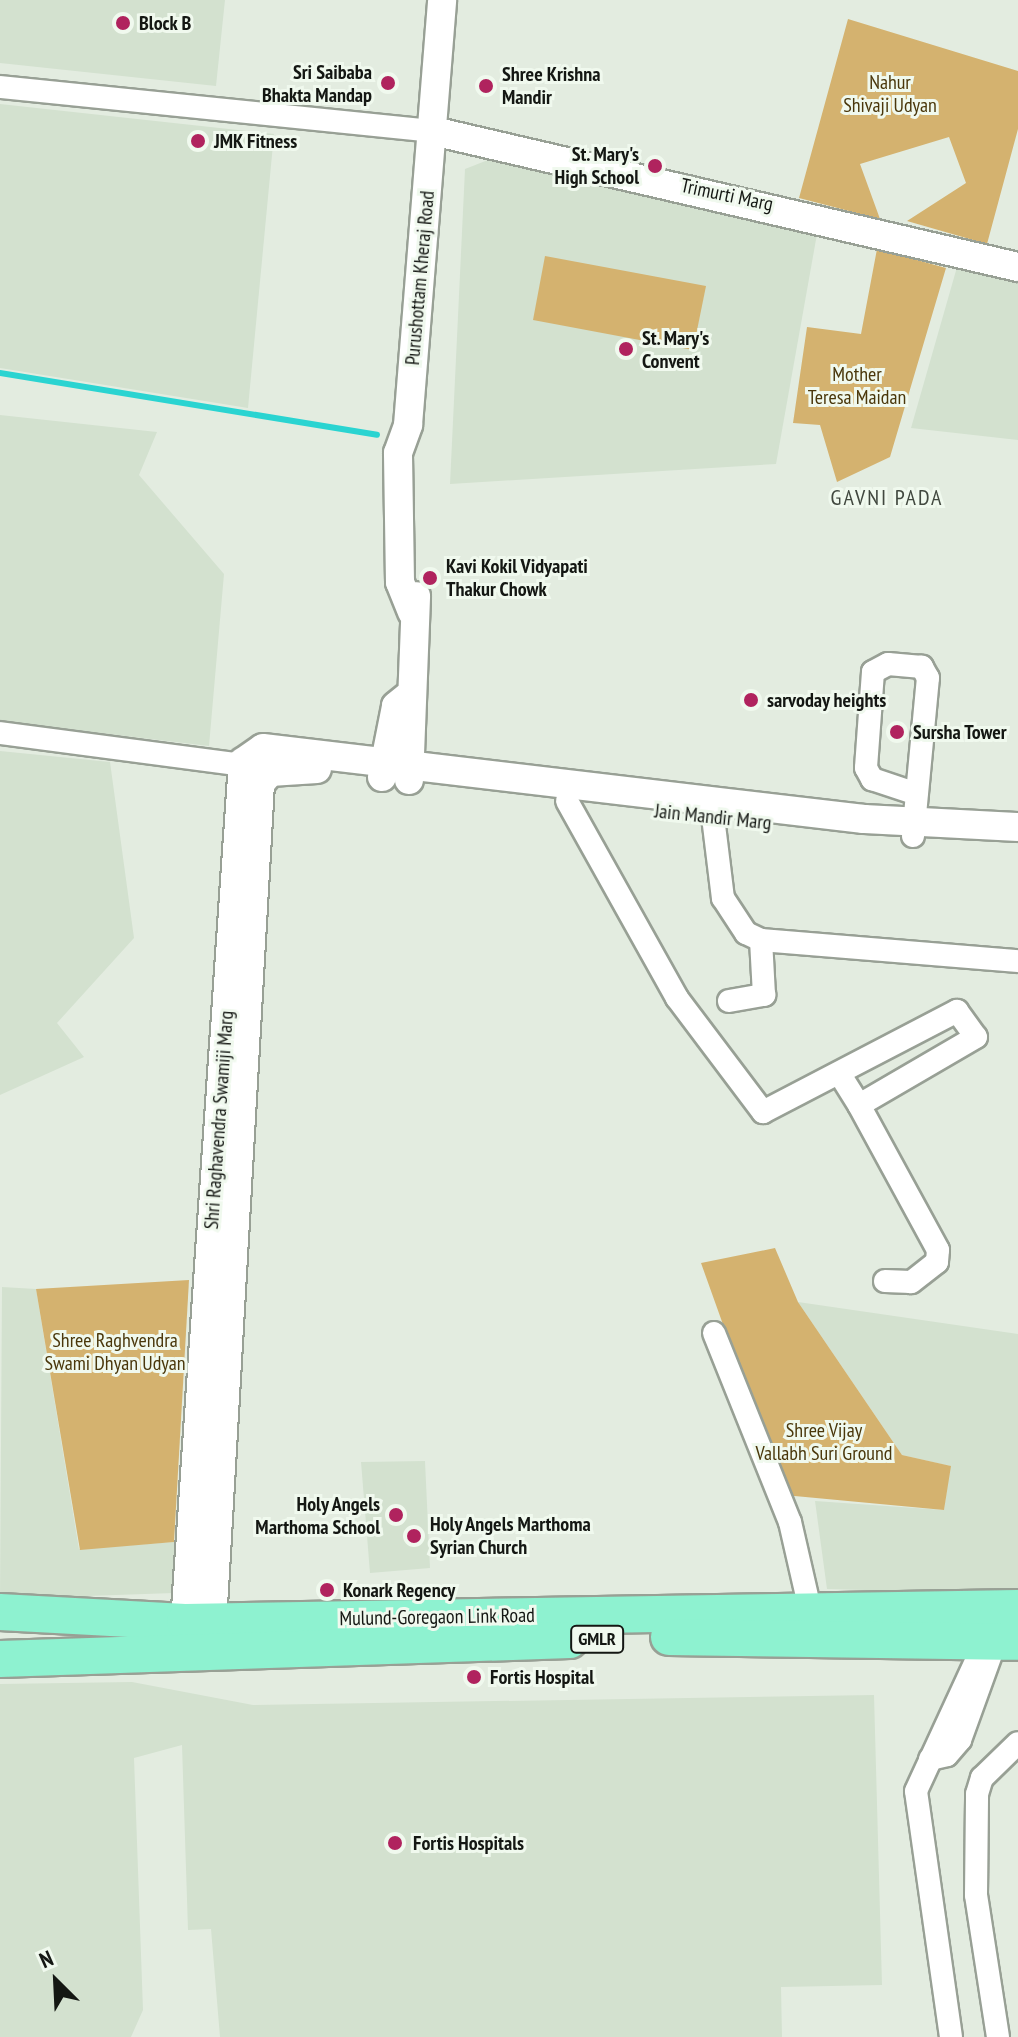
<!DOCTYPE html>
<html>
<head>
<meta charset="utf-8">
<style>
	body { margin:0 }
	#map { position:relative; width:1018px; height:2037px; overflow:hidden; background:#e3ece0; font-family:"PT Sans Narrow",sans-serif }
	div>[style] { position:absolute }
	.built>* { inset:0; background:#d3e1cf }
	.green>* { inset:0; background:#d4b26f }
	.stream>* { height:6px; margin:-3px; padding:0 3px; transform-origin:3px; border-radius:3px; background:#2ad4d1 }
	.roads { filter:drop-shadow(2px 0 #98a095) drop-shadow(-2px 0 #98a095) drop-shadow(0 2px #98a095) drop-shadow(0 -2px #98a095) }
	.minor>* { height:22px; margin:-11px; padding:0 11px; transform-origin:11px; border-radius:11px; background:#fff }
	.tertiary>* { height:28px; margin:-14px; padding:0 14px; transform-origin:14px; border-radius:14px; background:#fff }
	.primary>* { height:36px; margin:-18px; padding:0 18px; transform-origin:18px; border-radius:18px; background:#8ef2d0 }
	.dots>* { width:22px; height:22px; translate:-50% -50%; box-sizing:border-box; border:4px solid #f0f9ee; border-radius:50% }
	span { translate:-50% -50%; white-space:nowrap; text-align:center; line-height:1.15; -webkit-text-stroke:6px #f0f9ee; paint-order:stroke }
	.shield-label span { padding:2px 6px; background:#f0f9ee; border:2px solid; border-radius:6px; -webkit-text-stroke-width:0 }
	.shield-label { font-size:18px; color:#141713; font-weight:700 }
	.poi-label { font-size:20px; color:#141713; font-weight:700 }
	.left { translate:0 -50%; text-align:left }
	.right { translate:-100% -50%; text-align:right }
	.park-label { font-size:20px; color:#4a370b }
	.street-label { font-size:20px; color:#141713 }
	.neighbourhood-label { font-size:22px; color:#41483f; letter-spacing:2px }
	.north { position:absolute; left:16px; top:1941px; width:80px; height:80px; -webkit-text-stroke:6px #f0f9ee; paint-order:stroke; rotate:336deg; font-size:22px; font-weight:700; line-height:32px; text-align:center; color:#141713 }
	.north::after { content:''; display:block; margin:auto; width:28px; height:36px; background:#141713; clip-path:polygon(50% 0,100% 100%,50% 72%,0 100%) }
</style>
</head>
<body>
<div id="map">
	<div class="built">
		<div style="clip-path:polygon(0 0,225px 0,216px 86px,0 63px)"></div>
		<div style="clip-path:polygon(0 104px,274px 134px,248px 408px,0 368px)"></div>
		<div style="clip-path:polygon(488px 160px,817px 234px,776px 464px,450px 484px,465px 169px)"></div>
		<div style="clip-path:polygon(957px 267px,1018px 282px,1018px 440px,911px 428px)"></div>
		<div style="clip-path:polygon(0 415px,157px 432px,139px 475px,224px 574px,209px 746px,0 721px)"></div>
		<div style="clip-path:polygon(0 751px,110px 762px,134px 938px,57px 1023px,84px 1057px,0 1095px)"></div>
		<div style="clip-path:polygon(2px 1287px,36px 1289px,79px 1549px,174px 1542px,174px 1593px,0 1599px)"></div>
		<div style="clip-path:polygon(798px 1302px,1018px 1334px,1018px 1594px,827px 1589px,815px 1501px,944px 1510px,950px 1466px,902px 1455px)"></div>
		<div style="clip-path:polygon(425px 1461px,430px 1568px,370px 1573px,361px 1462px)"></div>
		<div style="clip-path:polygon(132px 1682px,253px 1705px,874px 1695px,882px 1985px,781px 1987px,782px 2037px,220px 2037px,211px 1929px,188px 1930px,182px 1745px,134px 1758px,143px 2010px,131px 2037px,0 2037px,0 1684px)"></div>
	</div>
	<div class="green">
		<div style="clip-path:polygon(848px 19px,1018px 71px,1018px 129px,987px 244px,907px 221px,966px 183px,949px 137px,860px 164px,880px 219px,799px 198px)"></div>
		<div style="clip-path:polygon(877px 249px,946px 268px,890px 457px,837px 482px,820px 425px,793px 423px,807px 327px,861px 334px)"></div>
		<div style="clip-path:polygon(545px 256px,706px 286px,693px 350px,533px 320px)"></div>
		<div style="clip-path:polygon(775px 1248px,798px 1302px,902px 1455px,951px 1466px,944px 1510px,784px 1495px,701px 1263px)"></div>
		<div style="clip-path:polygon(189px 1280px,174px 1542px,80px 1550px,36px 1289px)"></div>
	</div>
	<div class="stream">
		<div style="left:0;top:373px;width:382px;rotate:9.3deg"></div>
	</div>
	<div class="roads">
		<div class="minor">
			<div style="left:0;top:87px;width:435px;rotate:5.8deg"></div>
			<div style="left:0;top:733px;width:260px;rotate:7.5deg"></div>
			<div style="left:567px;top:801px;width:226px;rotate:60.8deg"></div>
			<div style="left:677px;top:998px;width:143px;rotate:53deg"></div>
			<div style="left:763px;top:1112px;width:219px;rotate:-27.5deg"></div>
			<div style="left:957px;top:1011px;width:32px;rotate:54deg"></div>
			<div style="left:976px;top:1037px;width:135px;rotate:149.8deg"></div>
			<div style="left:859px;top:1105px;width:36px;rotate:-122deg"></div>
			<div style="left:713px;top:817px;width:82px;rotate:83deg"></div>
			<div style="left:723px;top:898px;width:42px;rotate:56.7deg"></div>
			<div style="left:746px;top:933px;width:17px;rotate:25deg"></div>
			<div style="left:761px;top:940px;width:258px;rotate:4.7deg"></div>
			<div style="left:913px;top:836px;width:159px;rotate:-84.6deg"></div>
			<div style="left:928px;top:678px;width:13px;rotate:-119deg"></div>
			<div style="left:922px;top:667px;width:34px;rotate:-175deg"></div>
			<div style="left:888px;top:664px;width:17px;rotate:152deg"></div>
			<div style="left:873px;top:672px;width:96px;rotate:94.2deg"></div>
			<div style="left:866px;top:768px;width:13px;rotate:61deg"></div>
			<div style="left:872px;top:779px;width:47px;rotate:18.4deg"></div>
			<div style="left:729px;top:1001px;width:36px;rotate:-10deg"></div>
			<div style="left:764px;top:995px;width:55px;rotate:-93.1deg"></div>
			<div style="left:859px;top:1105px;width:165px;rotate:61.4deg"></div>
			<div style="left:938px;top:1250px;width:12px;rotate:95deg"></div>
			<div style="left:937px;top:1262px;width:33px;rotate:142deg"></div>
			<div style="left:911px;top:1282px;width:26px;rotate:-178deg"></div>
			<div style="left:714px;top:1333px;width:204px;rotate:68.1deg"></div>
			<div style="left:790px;top:1522px;width:89px;rotate:77.1deg"></div>
			<div style="left:930px;top:1759px;width:17px;rotate:-13deg"></div>
			<div style="left:947px;top:1755px;width:20px;rotate:-49deg"></div>
			<div style="left:960px;top:1740px;width:97px;rotate:-70.1deg"></div>
			<div style="left:951px;top:2037px;width:248px;rotate:-98.1deg"></div>
			<div style="left:916px;top:1791px;width:164px;rotate:-65.2deg"></div>
			<div style="left:998px;top:2037px;width:144px;rotate:-98.8deg"></div>
			<div style="left:976px;top:1895px;width:101px;rotate:-89.4deg"></div>
			<div style="left:977px;top:1794px;width:17px;rotate:-73deg"></div>
			<div style="left:982px;top:1778px;width:50px;rotate:-44.2deg"></div>
		</div>
		<div class="tertiary">
			<div style="left:433px;top:131px;width:601px;rotate:13.09deg"></div>
			<div style="left:412px;top:612px;width:32px;rotate:-112deg"></div>
			<div style="left:400px;top:582px;width:129px;rotate:-90.9deg"></div>
			<div style="left:398px;top:453px;width:30px;rotate:-70deg"></div>
			<div style="left:408px;top:425px;width:426px;rotate:-85.4deg"></div>
			<div style="left:382px;top:777px;width:72px;rotate:-78.8deg"></div>
			<div style="left:396px;top:706px;width:14px;rotate:-39deg"></div>
			<div style="left:409px;top:780px;width:184px;rotate:-87.8deg"></div>
			<div style="left:184px;top:1639px;width:879px;rotate:-86.15deg"></div>
			<div style="left:243px;top:762px;width:24px;rotate:-35deg"></div>
			<div style="left:263px;top:748px;width:605px;rotate:6.74deg"></div>
			<div style="left:864px;top:819px;width:154px;rotate:3deg"></div>
			<div style="left:211px;top:1641px;width:858px;rotate:-86.73deg"></div>
			<div style="left:260px;top:784px;width:16px;rotate:-50deg"></div>
			<div style="left:270px;top:772px;width:47px;rotate:-3.7deg"></div>
		</div>
		<div class="primary">
			<div style="left:0;top:1612px;width:185px;rotate:3.1deg"></div>
			<div style="left:185px;top:1622px;width:833px;rotate:-0.96deg"></div>
			<div style="left:669px;top:1637px;width:349px;rotate:0.8deg"></div>
			<div style="left:0;top:1659px;width:570px;rotate:-1.91deg"></div>
		</div>
	</div>
	<div class="dots">
		<div style="left:123px;top:23px;background:#b0235e"></div>
		<div style="left:388px;top:83px;background:#b0235e"></div>
		<div style="left:486px;top:86px;background:#b0235e"></div>
		<div style="left:198px;top:141px;background:#b0235e"></div>
		<div style="left:655px;top:166px;background:#b0235e"></div>
		<div style="left:626px;top:349px;background:#b0235e"></div>
		<div style="left:430px;top:578px;background:#b0235e"></div>
		<div style="left:751px;top:700px;background:#b0235e"></div>
		<div style="left:897px;top:732px;background:#b0235e"></div>
		<div style="left:396px;top:1515px;background:#b0235e"></div>
		<div style="left:414px;top:1536px;background:#b0235e"></div>
		<div style="left:327px;top:1590px;background:#b0235e"></div>
		<div style="left:474px;top:1677px;background:#b0235e"></div>
		<div style="left:395px;top:1843px;background:#b0235e"></div>
	</div>
	<div class="shield-label">
		<span style="left:597px;top:1639px">GMLR</span>
	</div>
	<div class="poi-label">
		<span class="left" style="left:139px;top:23px">Block B</span>
		<span class="right" style="left:372px;top:84px">Sri Saibaba<br>Bhakta Mandap</span>
		<span class="left" style="left:502px;top:86px">Shree Krishna<br>Mandir</span>
		<span class="left" style="left:214px;top:141px">JMK Fitness</span>
		<span class="right" style="left:639px;top:166px">St. Mary's<br>High School</span>
		<span class="left" style="left:642px;top:350px">St. Mary's<br>Convent</span>
		<span class="left" style="left:446px;top:578px">Kavi Kokil Vidyapati<br>Thakur Chowk</span>
		<span class="left" style="left:767px;top:700px">sarvoday heights</span>
		<span class="left" style="left:913px;top:732px">Sursha Tower</span>
		<span class="right" style="left:380px;top:1516px">Holy Angels<br>Marthoma School</span>
		<span class="left" style="left:430px;top:1536px">Holy Angels Marthoma<br>Syrian Church</span>
		<span class="left" style="left:343px;top:1590px">Konark Regency</span>
		<span class="left" style="left:490px;top:1677px">Fortis Hospital</span>
		<span class="left" style="left:413px;top:1843px">Fortis Hospitals</span>
	</div>
	<div class="park-label">
		<span style="left:890px;top:94px">Nahur<br>Shivaji Udyan</span>
		<span style="left:857px;top:386px">Mother<br>Teresa Maidan</span>
		<span style="left:115px;top:1352px">Shree Raghvendra<br>Swami Dhyan Udyan</span>
		<span style="left:824px;top:1442px">Shree Vijay<br>Vallabh Suri Ground</span>
	</div>
	<div class="street-label">
		<span style="left:727px;top:195px;rotate:12deg">Trimurti Marg</span>
		<span style="left:420px;top:278px;rotate:-85deg">Purushottam Kheraj Road</span>
		<span style="left:713px;top:817px;rotate:6deg">Jain Mandir Marg</span>
		<span style="left:219px;top:1120px;rotate:-86deg">Shri Raghavendra Swamiji Marg</span>
		<span style="left:437px;top:1617px;rotate:-1deg">Mulund-Goregaon Link Road</span>
	</div>
	<div class="neighbourhood-label">
		<span style="left:887px;top:498px">GAVNI PADA</span>
	</div>
	<div class="north">N</div>
</div>
</body>
</html>
